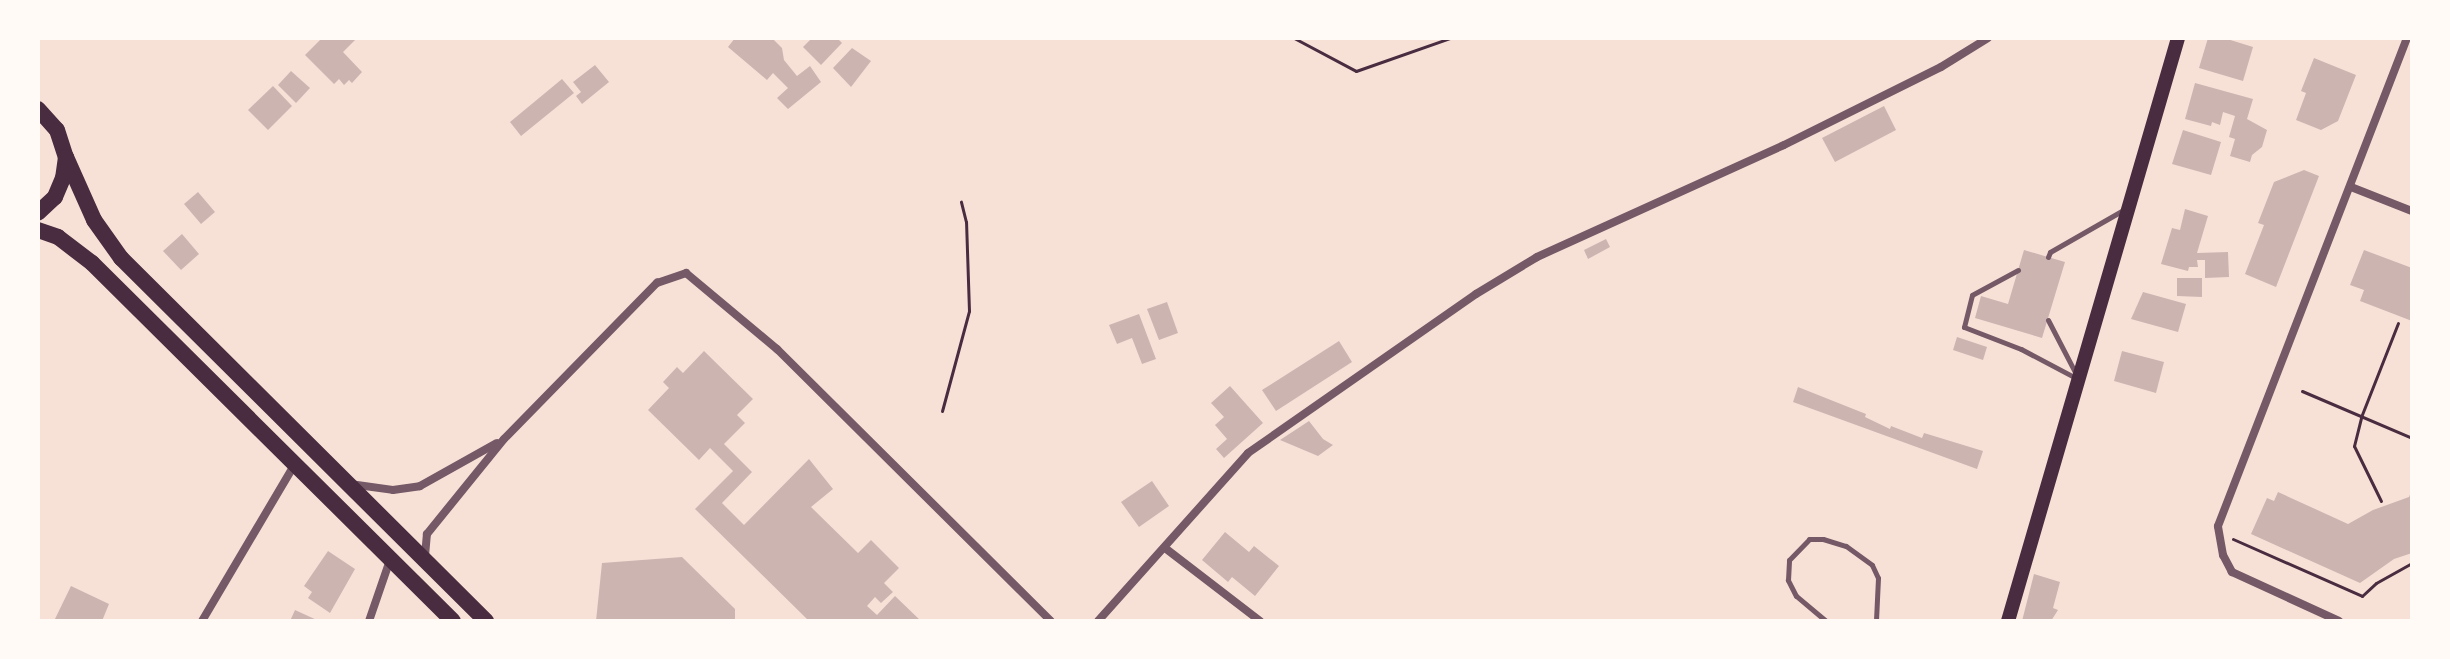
<!DOCTYPE html>
<html>
<head>
<meta charset="utf-8">
<style>
	body { margin:0 }
	#map { position:relative; width:2450px; height:659px; overflow:hidden; background:#f7e1d7; font-family:"Work Sans",sans-serif }
	div>[style] { position:absolute }
	.building>* { inset:0; background:#ccb4b1 }
	.path>* { height:3px; margin:-1.5px; padding:0 1.5px; transform-origin:1.5px; border-radius:1.5px; background:#4a2c40 }
	.service>* { height:5px; margin:-2.5px; padding:0 2.5px; transform-origin:2.5px; border-radius:2.5px; background:#755966 }
	.minor>* { height:8px; margin:-4px; padding:0 4px; transform-origin:4px; border-radius:4px; background:#755966 }
	.secondary>* { height:14px; margin:-7px; padding:0 7px; transform-origin:7px; border-radius:7px; background:#4a2c40 }
	.primary>* { height:16px; margin:-8px; padding:0 8px; transform-origin:8px; border-radius:8px; background:#4a2c40 }
	span { translate:-50% -50%; white-space:nowrap; text-align:center; line-height:1.15; -webkit-text-stroke:6px #fffaf5; paint-order:stroke }
	.frame { position:absolute; inset:0; border:40px solid #fffaf5; pointer-events:none }
</style>
</head>
<body>
<div id="map">
	<div class="building">
		<div style="clip-path:polygon(322px 38px,357px 38px,343px 52px,362px 72px,352px 83px,349px 80px,344px 85px,339px 79px,334px 84px,305px 55px)"></div>
		<div style="clip-path:polygon(735px 38px,772px 38px,782px 48px,784px 60px,797px 76px,810px 66px,821px 82px,788px 109px,777px 98px,788px 88px,773px 73px,767px 80px,728px 47px)"></div>
		<div style="clip-path:polygon(812px 38px,837px 38px,842px 43px,821px 65px,803px 47px)"></div>
		<div style="clip-path:polygon(2208px 38px,2224px 38px,2253px 47px,2243px 81px,2199px 68px)"></div>
		<div style="clip-path:polygon(852px 48px,871px 61px,851px 87px,833px 68px)"></div>
		<div style="clip-path:polygon(2314px 58px,2356px 75px,2338px 121px,2321px 130px,2296px 120px,2306px 93px,2301px 91px)"></div>
		<div style="clip-path:polygon(595px 65px,609px 82px,582px 104px,576px 96px,581px 92px,573px 82px)"></div>
		<div style="clip-path:polygon(291px 71px,310px 88px,296px 103px,278px 85px)"></div>
		<div style="clip-path:polygon(562px 79px,574px 93px,521px 136px,510px 122px)"></div>
		<div style="clip-path:polygon(2195px 83px,2253px 99px,2247px 119px,2267px 130px,2262px 147px,2252px 155px,2250px 162px,2230px 156px,2235px 139px,2229px 137px,2235px 116px,2223px 112px,2220px 125px,2212px 122px,2211px 126px,2185px 119px)"></div>
		<div style="clip-path:polygon(273px 86px,292px 106px,268px 130px,248px 110px)"></div>
		<div style="clip-path:polygon(1884px 106px,1896px 130px,1835px 162px,1822px 138px)"></div>
		<div style="clip-path:polygon(2183px 130px,2221px 142px,2211px 175px,2172px 164px)"></div>
		<div style="clip-path:polygon(2304px 170px,2319px 176px,2276px 287px,2245px 274px,2264px 225px,2258px 223px,2274px 182px)"></div>
		<div style="clip-path:polygon(198px 192px,215px 212px,201px 224px,184px 204px)"></div>
		<div style="clip-path:polygon(2185px 209px,2208px 216px,2197px 253px,2228px 252px,2229px 277px,2205px 278px,2205px 260px,2197px 260px,2198px 267px,2189px 267px,2188px 271px,2161px 264px,2172px 228px,2180px 230px)"></div>
		<div style="clip-path:polygon(182px 234px,199px 254px,181px 270px,163px 251px)"></div>
		<div style="clip-path:polygon(1606px 239px,1610px 247px,1588px 259px,1584px 250px)"></div>
		<div style="clip-path:polygon(2024px 250px,2065px 262px,2042px 338px,1975px 318px,1981px 296px,2008px 304px)"></div>
		<div style="clip-path:polygon(2364px 250px,2412px 268px,2412px 321px,2360px 301px,2364px 290px,2350px 285px)"></div>
		<div style="clip-path:polygon(2177px 278px,2202px 278px,2202px 297px,2177px 296px)"></div>
		<div style="clip-path:polygon(2143px 292px,2186px 304px,2178px 332px,2131px 319px)"></div>
		<div style="clip-path:polygon(1167px 302px,1178px 333px,1159px 340px,1147px 309px)"></div>
		<div style="clip-path:polygon(1139px 314px,1156px 359px,1142px 364px,1132px 338px,1117px 344px,1109px 325px)"></div>
		<div style="clip-path:polygon(1957px 337px,1987px 347px,1983px 360px,1953px 350px)"></div>
		<div style="clip-path:polygon(1339px 341px,1352px 362px,1276px 411px,1262px 390px)"></div>
		<div style="clip-path:polygon(704px 351px,753px 399px,737px 415px,745px 423px,724px 444px,752px 472px,722px 503px,744px 525px,809px 459px,833px 489px,811px 507px,858px 553px,871px 540px,899px 568px,884px 583px,893px 592px,881px 603px,875px 597px,867px 606px,877px 615px,895px 596px,921px 621px,809px 621px,695px 509px,733px 471px,710px 448px,699px 460px,648px 410px,669px 388px,663px 382px,677px 367px,683px 373px)"></div>
		<div style="clip-path:polygon(2122px 351px,2164px 362px,2156px 393px,2114px 381px)"></div>
		<div style="clip-path:polygon(1230px 386px,1263px 423px,1224px 458px,1216px 449px,1227px 439px,1215px 425px,1224px 417px,1211px 403px)"></div>
		<div style="clip-path:polygon(1798px 387px,1866px 414px,1865px 417px,1890px 429px,1891px 426px,1922px 438px,1924px 433px,1983px 451px,1977px 469px,1793px 402px)"></div>
		<div style="clip-path:polygon(1309px 421px,1323px 439px,1333px 445px,1318px 456px,1280px 440px)"></div>
		<div style="clip-path:polygon(1152px 481px,1169px 506px,1139px 527px,1121px 502px)"></div>
		<div style="clip-path:polygon(2412px 490px,2412px 553px,2394px 559px,2360px 583px,2251px 534px,2267px 498px,2274px 501px,2278px 492px,2348px 524px,2373px 510px,2409px 497px)"></div>
		<div style="clip-path:polygon(1225px 532px,1249px 552px,1254px 546px,1279px 566px,1255px 596px,1232px 577px,1228px 582px,1202px 560px)"></div>
		<div style="clip-path:polygon(328px 551px,355px 569px,330px 613px,308px 598px,312px 592px,304px 586px)"></div>
		<div style="clip-path:polygon(682px 557px,735px 609px,735px 621px,596px 621px,602px 563px)"></div>
		<div style="clip-path:polygon(2034px 574px,2060px 582px,2053px 608px,2058px 610px,2051px 621px,2022px 621px)"></div>
		<div style="clip-path:polygon(71px 586px,109px 604px,102px 621px,54px 621px)"></div>
		<div style="clip-path:polygon(295px 610px,319px 621px,290px 621px)"></div>
	</div>
	<div class="path">
		<div style="left:1294px;top:38px;width:70px;rotate:28deg"></div>
		<div style="left:1356px;top:71px;width:100px;rotate:-19.3deg"></div>
		<div style="left:2302px;top:391px;width:120px;rotate:23.1deg"></div>
		<div style="left:942px;top:411px;width:104px;rotate:-74.9deg"></div>
		<div style="left:969px;top:311px;width:89px;rotate:-91.9deg"></div>
		<div style="left:966px;top:222px;width:21px;rotate:-104deg"></div>
		<div style="left:2381px;top:501px;width:61px;rotate:-116.1deg"></div>
		<div style="left:2354px;top:446px;width:30px;rotate:-76deg"></div>
		<div style="left:2361px;top:417px;width:101px;rotate:-68.5deg"></div>
		<div style="left:2233px;top:539px;width:141px;rotate:23.8deg"></div>
		<div style="left:2362px;top:596px;width:19px;rotate:-43deg"></div>
		<div style="left:2376px;top:583px;width:41px;rotate:-29.1deg"></div>
	</div>
	<div class="service">
		<div style="left:2048px;top:257px;width:5px;rotate:-68deg"></div>
		<div style="left:2050px;top:252px;width:86px;rotate:-29.8deg"></div>
		<div style="left:2018px;top:270px;width:52px;rotate:151.5deg"></div>
		<div style="left:1972px;top:295px;width:33px;rotate:104deg"></div>
		<div style="left:1964px;top:327px;width:61px;rotate:21.1deg"></div>
		<div style="left:2021px;top:349px;width:64px;rotate:27.8deg"></div>
		<div style="left:2048px;top:320px;width:61px;rotate:62.6deg"></div>
		<div style="left:1826px;top:621px;width:39px;rotate:-140deg"></div>
		<div style="left:1796px;top:596px;width:18px;rotate:-117deg"></div>
		<div style="left:1788px;top:580px;width:20px;rotate:-87deg"></div>
		<div style="left:1789px;top:560px;width:29px;rotate:-46deg"></div>
		<div style="left:1809px;top:539px;width:14px"></div>
		<div style="left:1823px;top:539px;width:24px;rotate:17deg"></div>
		<div style="left:1846px;top:546px;width:32px;rotate:36deg"></div>
		<div style="left:1872px;top:565px;width:14px;rotate:65deg"></div>
		<div style="left:1878px;top:578px;width:43px;rotate:92.7deg"></div>
	</div>
	<div class="minor">
		<div style="left:2351px;top:187px;width:66px;rotate:21.5deg"></div>
		<div style="left:350px;top:484px;width:43px;rotate:7.9deg"></div>
		<div style="left:393px;top:490px;width:27px;rotate:-8deg"></div>
		<div style="left:420px;top:486px;width:88px;rotate:-29.2deg"></div>
		<div style="left:1165px;top:548px;width:120px;rotate:37.5deg"></div>
		<div style="left:425px;top:556px;width:22px;rotate:-85deg"></div>
		<div style="left:427px;top:534px;width:122px;rotate:-51deg"></div>
		<div style="left:504px;top:439px;width:219px;rotate:-45.6deg"></div>
		<div style="left:657px;top:283px;width:31px;rotate:-19deg"></div>
		<div style="left:686px;top:273px;width:119px;rotate:39.9deg"></div>
		<div style="left:777px;top:349px;width:386px;rotate:44.8deg"></div>
		<div style="left:202px;top:621px;width:182px;rotate:-59.4deg"></div>
		<div style="left:369px;top:621px;width:65px;rotate:-71deg"></div>
		<div style="left:1098px;top:621px;width:225px;rotate:-48.2deg"></div>
		<div style="left:1248px;top:453px;width:278px;rotate:-34.9deg"></div>
		<div style="left:1476px;top:294px;width:71px;rotate:-31.2deg"></div>
		<div style="left:1537px;top:257px;width:271px;rotate:-24.4deg"></div>
		<div style="left:1784px;top:145px;width:175px;rotate:-26.4deg"></div>
		<div style="left:1941px;top:67px;width:55px;rotate:-31.7deg"></div>
		<div style="left:2339px;top:621px;width:118px;rotate:-155.4deg"></div>
		<div style="left:2232px;top:572px;width:19px;rotate:-118deg"></div>
		<div style="left:2223px;top:555px;width:29px;rotate:-100deg"></div>
		<div style="left:2218px;top:526px;width:523px;rotate:-68.83deg"></div>
	</div>
	<div class="secondary">
		<div style="left:2008px;top:621px;width:607px;rotate:-73.74deg"></div>
	</div>
	<div class="primary">
		<div style="left:38px;top:109px;width:28px;rotate:48deg"></div>
		<div style="left:57px;top:130px;width:28px;rotate:72deg"></div>
		<div style="left:66px;top:157px;width:21px;rotate:98deg"></div>
		<div style="left:63px;top:178px;width:21px;rotate:113deg"></div>
		<div style="left:55px;top:197px;width:23px;rotate:137deg"></div>
		<div style="left:66px;top:157px;width:69px;rotate:66deg"></div>
		<div style="left:94px;top:220px;width:47px;rotate:54.6deg"></div>
		<div style="left:121px;top:258px;width:515px;rotate:44.84deg"></div>
		<div style="left:38px;top:230px;width:21px;rotate:19deg"></div>
		<div style="left:58px;top:237px;width:43px;rotate:37.4deg"></div>
		<div style="left:92px;top:263px;width:508px;rotate:44.76deg"></div>
	</div>
	<div class="frame"></div>
</div>
</body>
</html>
